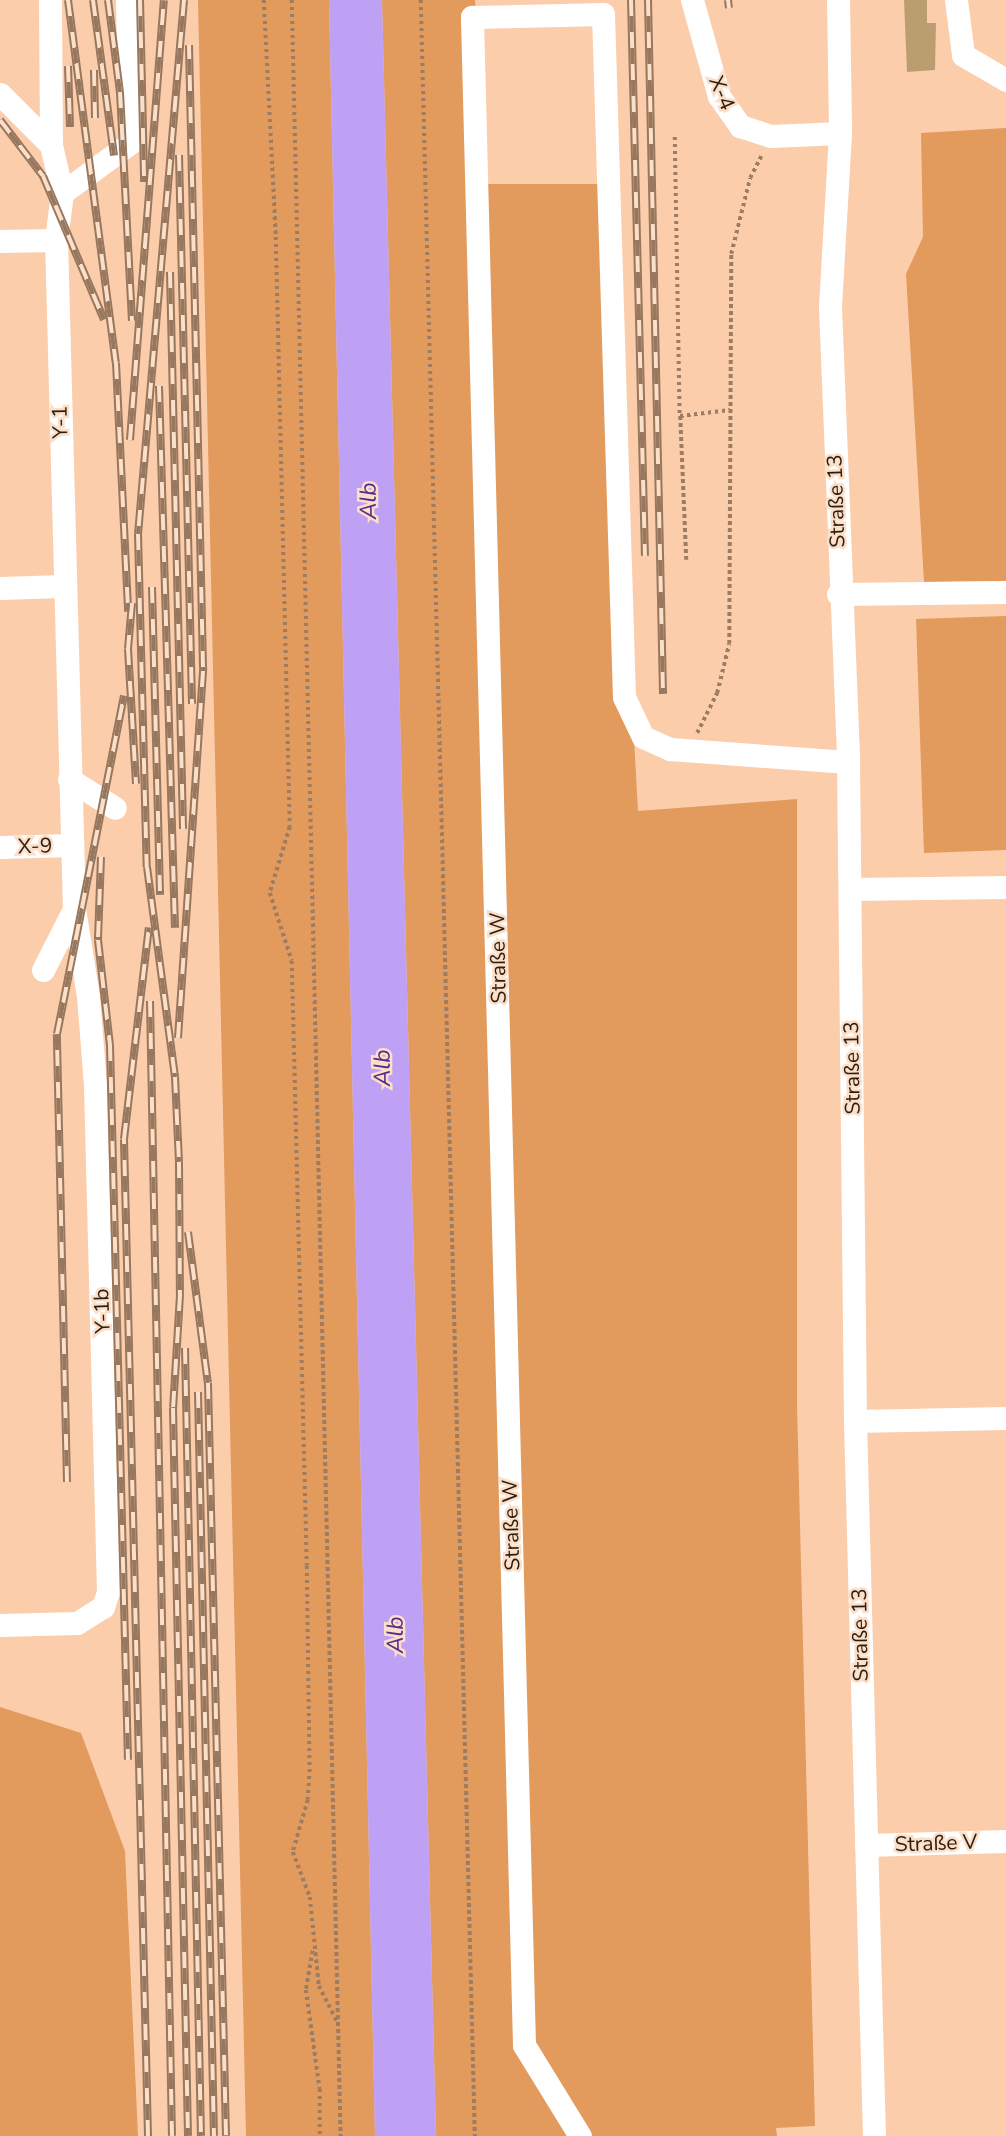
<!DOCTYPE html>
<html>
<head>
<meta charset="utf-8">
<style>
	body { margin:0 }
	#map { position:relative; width:1006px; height:2136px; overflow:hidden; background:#fbcdaa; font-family:"Nunito Sans",sans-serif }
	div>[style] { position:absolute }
	.green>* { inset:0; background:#e29a5d }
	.water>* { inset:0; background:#bea1f4 }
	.building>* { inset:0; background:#ba9e70 }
	.path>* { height:3.5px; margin-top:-1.75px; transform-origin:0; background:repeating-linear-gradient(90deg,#9c7c62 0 3.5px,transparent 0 7px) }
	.minor>* { height:23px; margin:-11.5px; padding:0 11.5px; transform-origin:11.5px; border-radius:11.5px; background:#fff }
	.rail>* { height:8px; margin-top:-4px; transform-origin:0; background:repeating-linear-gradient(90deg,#fbdfc9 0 16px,#97775e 0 32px); box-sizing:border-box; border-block:2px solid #97775e }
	span { translate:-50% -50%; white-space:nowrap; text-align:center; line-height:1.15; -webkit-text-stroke:5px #fbdfc9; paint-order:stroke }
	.street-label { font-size:21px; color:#2d1d0f }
	.water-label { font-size:23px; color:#552c8b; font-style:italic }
</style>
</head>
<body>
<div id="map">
	<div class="green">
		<div style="clip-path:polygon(198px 0,329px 0,375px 2136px,246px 2136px)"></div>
		<div style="clip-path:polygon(382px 0,475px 0,481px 184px,603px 184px,638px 811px,797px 799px,797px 1405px,815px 2126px,776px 2128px,777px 2136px,436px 2136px)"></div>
		<div style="clip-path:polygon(1006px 128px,1006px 581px,924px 582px,906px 274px,923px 237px,921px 133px)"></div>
		<div style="clip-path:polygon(1006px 616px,1006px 850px,924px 853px,916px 619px)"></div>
		<div style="clip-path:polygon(0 1707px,81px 1733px,125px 1851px,138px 2136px,0 2136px)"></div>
	</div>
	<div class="water">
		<div style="clip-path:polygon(329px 0,382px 0,436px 2136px,375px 2136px)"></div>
	</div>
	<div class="building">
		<div style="clip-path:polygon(904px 0,927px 0,927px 23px,936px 23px,935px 70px,907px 72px)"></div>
	</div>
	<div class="path">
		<div style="left:264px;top:0;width:237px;rotate:87.1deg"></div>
		<div style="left:276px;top:237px;width:590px;rotate:88.64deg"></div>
		<div style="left:290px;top:827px;width:69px;rotate:106.9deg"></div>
		<div style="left:270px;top:893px;width:71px;rotate:72.1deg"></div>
		<div style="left:292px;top:961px;width:605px;rotate:88.58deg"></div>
		<div style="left:307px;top:1566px;width:203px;rotate:89.2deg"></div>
		<div style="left:310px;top:1769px;width:31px;rotate:94deg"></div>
		<div style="left:308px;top:1800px;width:54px;rotate:106.1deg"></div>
		<div style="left:293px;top:1852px;width:48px;rotate:69.3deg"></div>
		<div style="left:310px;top:1897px;width:89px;rotate:84.2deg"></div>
		<div style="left:319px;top:1986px;width:42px;rotate:62.8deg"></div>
		<div style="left:292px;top:0;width:2137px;rotate:88.69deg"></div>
		<div style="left:421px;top:0;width:2137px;rotate:88.55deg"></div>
		<div style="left:675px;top:137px;width:279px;rotate:89deg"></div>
		<div style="left:686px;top:560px;width:144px;rotate:-92.4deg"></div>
		<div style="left:680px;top:416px;width:50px;rotate:-6.8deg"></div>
		<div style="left:697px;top:733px;width:45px;rotate:-63.4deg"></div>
		<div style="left:717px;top:693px;width:50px;rotate:-76.2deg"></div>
		<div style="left:729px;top:644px;width:390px;rotate:-89.7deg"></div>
		<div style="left:731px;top:254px;width:78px;rotate:-76deg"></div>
		<div style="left:750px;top:178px;width:27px;rotate:-63deg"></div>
		<div style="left:313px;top:1951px;width:40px;rotate:100deg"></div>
		<div style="left:306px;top:1990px;width:100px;rotate:82deg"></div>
		<div style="left:320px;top:2089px;width:47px;rotate:90deg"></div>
	</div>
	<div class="minor">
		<div style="left:692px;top:0;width:100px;rotate:74.3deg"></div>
		<div style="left:719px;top:96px;width:37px;rotate:55deg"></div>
		<div style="left:740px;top:126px;width:32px;rotate:18deg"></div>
		<div style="left:770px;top:136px;width:70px;rotate:-2.5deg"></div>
		<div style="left:838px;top:0;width:133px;rotate:89.1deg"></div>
		<div style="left:840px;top:133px;width:174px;rotate:93.3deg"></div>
		<div style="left:830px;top:307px;width:455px;rotate:87.7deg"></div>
		<div style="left:848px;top:762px;width:659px;rotate:89.39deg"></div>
		<div style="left:855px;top:1421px;width:715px;rotate:88.48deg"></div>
		<div style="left:956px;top:0;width:55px;rotate:82.7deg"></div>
		<div style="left:963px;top:55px;width:50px;rotate:30.2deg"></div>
		<div style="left:0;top:94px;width:72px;rotate:45deg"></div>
		<div style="left:62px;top:193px;width:84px;rotate:-36.3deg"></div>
		<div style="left:130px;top:143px;width:143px;rotate:-91.2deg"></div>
		<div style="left:0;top:241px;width:56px;rotate:-1deg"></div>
		<div style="left:0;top:588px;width:63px;rotate:-1.8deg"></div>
		<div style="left:838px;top:594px;width:168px;rotate:-0.7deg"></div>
		<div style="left:69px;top:779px;width:54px;rotate:32.2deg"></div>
		<div style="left:0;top:847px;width:71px;rotate:-1.6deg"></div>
		<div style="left:850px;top:889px;width:156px;rotate:-0.7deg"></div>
		<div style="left:43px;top:970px;width:68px;rotate:-63.1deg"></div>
		<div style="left:74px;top:909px;width:669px;rotate:-91.54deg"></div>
		<div style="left:56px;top:240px;width:47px;rotate:-82.7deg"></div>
		<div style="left:62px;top:193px;width:49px;rotate:-102.9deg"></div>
		<div style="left:51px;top:145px;width:145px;rotate:-90.4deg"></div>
		<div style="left:855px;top:1421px;width:151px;rotate:-1.1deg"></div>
		<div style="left:0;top:1625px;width:77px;rotate:-1.5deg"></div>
		<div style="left:77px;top:1623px;width:31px;rotate:-32deg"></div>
		<div style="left:103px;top:1607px;width:16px;rotate:-72deg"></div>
		<div style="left:108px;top:1592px;width:507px;rotate:-91.47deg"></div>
		<div style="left:95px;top:1085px;width:89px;rotate:-94.5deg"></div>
		<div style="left:88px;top:996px;width:88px;rotate:-99.1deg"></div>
		<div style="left:866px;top:1845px;width:140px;rotate:-1.6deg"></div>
		<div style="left:580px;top:2136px;width:107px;rotate:-121.6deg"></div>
		<div style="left:524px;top:2045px;width:2029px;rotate:-91.47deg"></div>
		<div style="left:472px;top:17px;width:131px;rotate:-1.3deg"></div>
		<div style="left:603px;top:14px;width:683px;rotate:88.24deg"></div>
		<div style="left:624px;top:697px;width:44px;rotate:64.6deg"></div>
		<div style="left:643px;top:737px;width:30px;rotate:24deg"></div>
		<div style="left:670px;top:749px;width:178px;rotate:4.2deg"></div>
	</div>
	<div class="rail">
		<div style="left:68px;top:0;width:366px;rotate:82.5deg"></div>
		<div style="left:116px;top:363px;width:249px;rotate:87.2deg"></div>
		<div style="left:93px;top:0;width:157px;rotate:82.3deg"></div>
		<div style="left:108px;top:0;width:93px;rotate:82.6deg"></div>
		<div style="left:120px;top:92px;width:229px;rotate:87deg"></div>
		<div style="left:140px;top:0;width:182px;rotate:88.7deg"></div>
		<div style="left:184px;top:0;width:536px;rotate:94.92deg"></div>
		<div style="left:138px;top:534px;width:333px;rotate:88.5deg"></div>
		<div style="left:147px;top:867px;width:212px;rotate:82.4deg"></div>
		<div style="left:175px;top:1077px;width:85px;rotate:87.3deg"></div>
		<div style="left:179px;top:1162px;width:133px;rotate:89.6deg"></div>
		<div style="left:180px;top:1295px;width:113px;rotate:93.5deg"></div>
		<div style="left:173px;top:1408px;width:728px;rotate:88.82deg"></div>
		<div style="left:631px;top:0;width:556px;rotate:88.56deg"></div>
		<div style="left:648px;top:0;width:694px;rotate:88.76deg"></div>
		<div style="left:728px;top:0;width:8px;rotate:83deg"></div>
		<div style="left:68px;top:66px;width:61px;rotate:88.1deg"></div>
		<div style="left:94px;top:70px;width:48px;rotate:88.8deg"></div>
		<div style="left:0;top:120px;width:71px;rotate:52.5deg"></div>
		<div style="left:43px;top:176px;width:156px;rotate:67deg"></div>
		<div style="left:179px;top:155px;width:549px;rotate:88.64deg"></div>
		<div style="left:170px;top:272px;width:557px;rotate:88.66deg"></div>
		<div style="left:159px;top:386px;width:542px;rotate:88.31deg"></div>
		<div style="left:130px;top:440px;width:441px;rotate:-85.6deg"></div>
		<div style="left:152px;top:587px;width:308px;rotate:88.5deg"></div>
		<div style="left:132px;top:603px;width:46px;rotate:95deg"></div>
		<div style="left:128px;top:649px;width:135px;rotate:86.6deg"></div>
		<div style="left:101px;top:857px;width:83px;rotate:92.1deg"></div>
		<div style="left:98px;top:940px;width:106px;rotate:83.5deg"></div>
		<div style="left:110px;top:1045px;width:715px;rotate:88.56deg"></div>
		<div style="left:150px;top:1001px;width:1135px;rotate:88.89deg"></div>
		<div style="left:178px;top:1038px;width:372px;rotate:-86.1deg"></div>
		<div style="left:203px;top:667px;width:622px;rotate:-91.29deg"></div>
		<div style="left:188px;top:1232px;width:152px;rotate:82.5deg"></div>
		<div style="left:208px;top:1383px;width:753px;rotate:88.63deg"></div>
		<div style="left:185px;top:1348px;width:788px;rotate:88.84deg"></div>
		<div style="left:198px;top:1392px;width:744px;rotate:88.77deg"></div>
		<div style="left:67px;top:1482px;width:448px;rotate:-91.3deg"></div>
		<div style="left:57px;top:1034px;width:345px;rotate:-78.8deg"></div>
		<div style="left:148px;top:2136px;width:997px;rotate:-91.38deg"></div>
		<div style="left:124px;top:1139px;width:213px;rotate:-83.3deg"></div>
	</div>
	<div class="street-label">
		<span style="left:722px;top:93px;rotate:67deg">X-4</span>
		<span style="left:60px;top:422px;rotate:-91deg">Y-1</span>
		<span style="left:836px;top:501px;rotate:-92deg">Straße 13</span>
		<span style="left:35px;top:846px;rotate:-2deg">X-9</span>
		<span style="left:498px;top:958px;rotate:-91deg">Straße W</span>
		<span style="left:852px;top:1068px;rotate:-91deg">Straße 13</span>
		<span style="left:102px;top:1311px;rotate:-92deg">Y-1b</span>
		<span style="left:511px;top:1525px;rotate:-92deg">Straße W</span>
		<span style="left:860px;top:1635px;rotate:-91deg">Straße 13</span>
		<span style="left:936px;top:1843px;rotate:-2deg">Straße V</span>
	</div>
	<div class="water-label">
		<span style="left:369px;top:501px;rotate:-91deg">Alb</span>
		<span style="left:383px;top:1068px;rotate:-91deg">Alb</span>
		<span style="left:396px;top:1635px;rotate:-91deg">Alb</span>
	</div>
</div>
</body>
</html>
